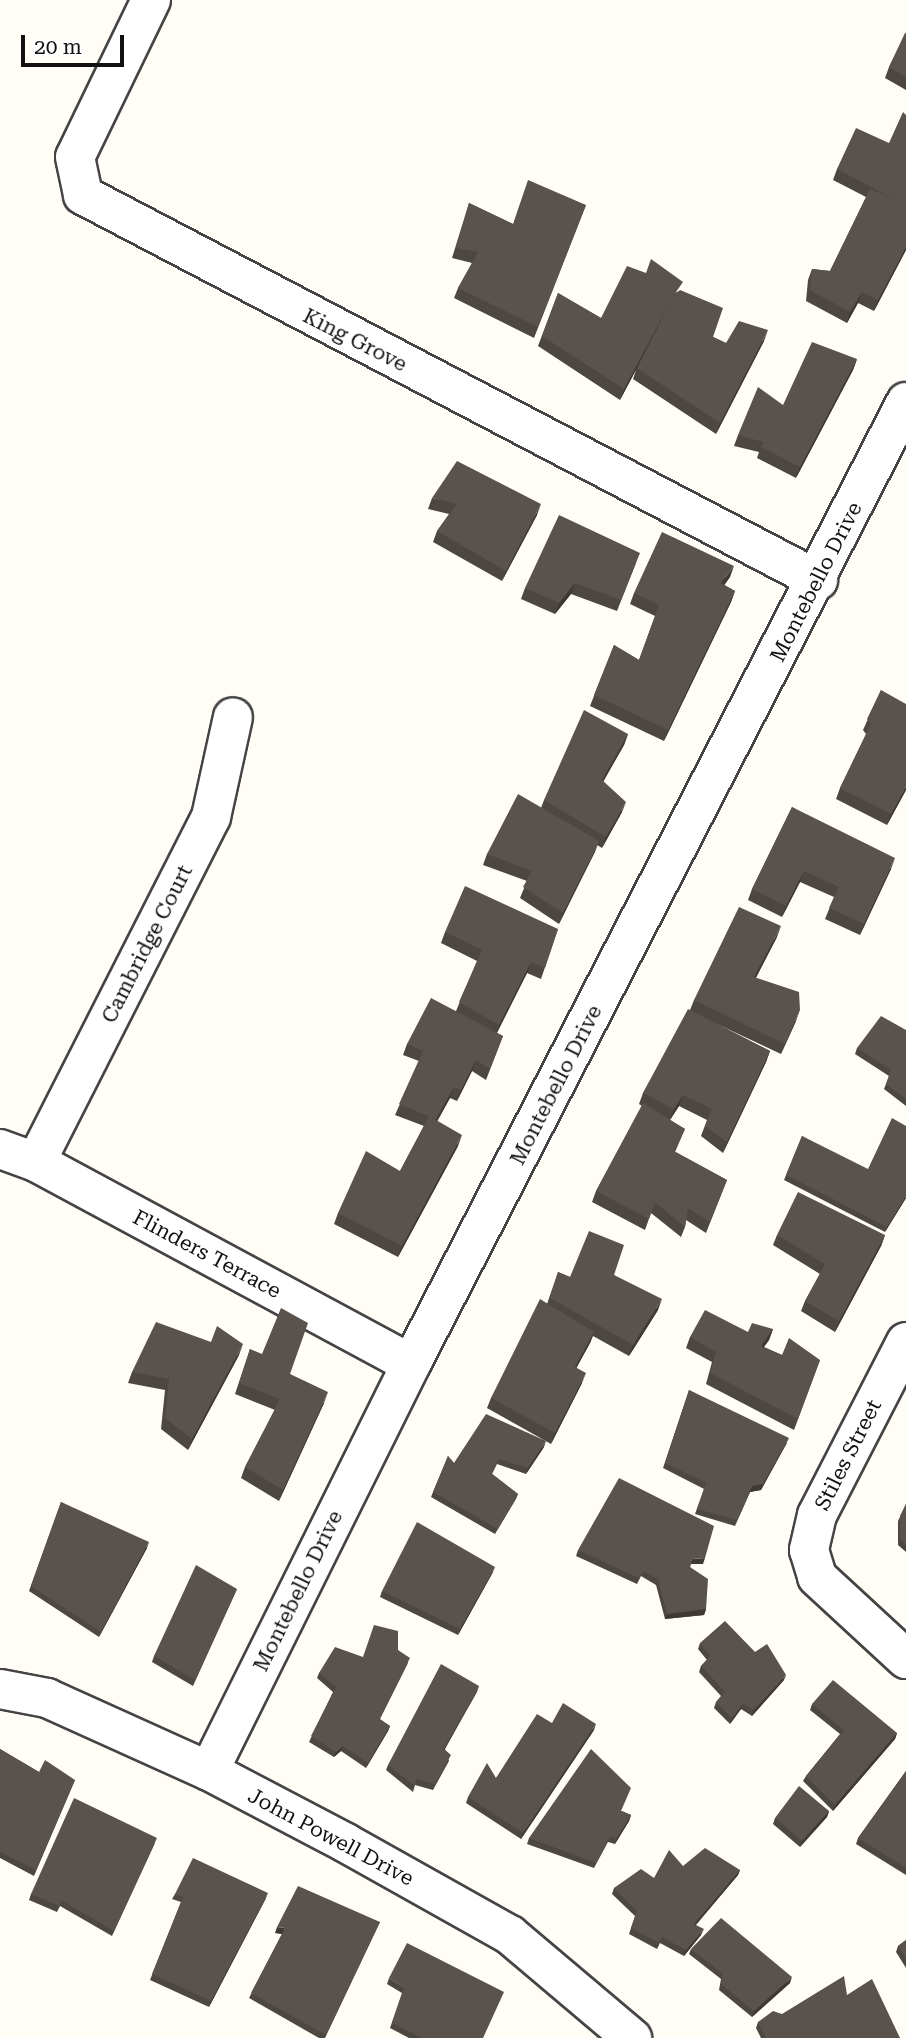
<!DOCTYPE html>
<html>
<head>
<meta charset="utf-8">
<style>
	body { margin:0 }
	#map { position:relative; width:906px; height:2038px; overflow:hidden; background:#fffdf5; font-family:"Roboto Serif",serif }
	div>[style] { position:absolute }
	.roads { filter:drop-shadow(2px 0 #444) drop-shadow(-2px 0 #444) drop-shadow(0 2px #444) drop-shadow(0 -2px #444) }
	.minor>* { height:38px; margin:-19px; padding:0 19px; transform-origin:19px; border-radius:19px; background:#fff }
	.wall>* { inset:0; background:#4d4742 }
	.shaded-wall>* { inset:0; background:#3f3936 }
	.building>* { inset:0; background:#5a524d }
	span { translate:-50% -50%; white-space:nowrap; text-align:center; line-height:1.15; -webkit-text-stroke:7px #fff; paint-order:stroke }
	.street-label { font-size:21px; color:#111 }
	.scale { position:absolute; left:21px; top:35px; width:103px; height:32px; box-sizing:border-box; border:4px solid #111; border-top:0; padding-left:9px; font-size:21px; line-height:24px; white-space:nowrap; color:#111; -webkit-text-stroke:5px #fff; paint-order:stroke }
</style>
</head>
<body>
<div id="map">
	<div class="roads">
		<div class="minor">
			<div style="left:151px;top:0;width:174px;rotate:115.8deg"></div>
			<div style="left:75px;top:157px;width:39px;rotate:78deg"></div>
			<div style="left:83px;top:195px;width:830px;rotate:27.65deg"></div>
			<div style="left:0;top:1149px;width:38px;rotate:20deg"></div>
			<div style="left:36px;top:1162px;width:426px;rotate:28.3deg"></div>
			<div style="left:36px;top:1162px;width:387px;rotate:-63.1deg"></div>
			<div style="left:211px;top:817px;width:102px;rotate:-77.6deg"></div>
			<div style="left:906px;top:1342px;width:195px;rotate:117.2deg"></div>
			<div style="left:817px;top:1515px;width:36px;rotate:103deg"></div>
			<div style="left:809px;top:1550px;width:28px;rotate:73deg"></div>
			<div style="left:817px;top:1577px;width:121px;rotate:42.7deg"></div>
			<div style="left:0;top:1689px;width:48px;rotate:10.8deg"></div>
			<div style="left:47px;top:1698px;width:178px;rotate:24.3deg"></div>
			<div style="left:209px;top:1771px;width:155px;rotate:27.7deg"></div>
			<div style="left:346px;top:1843px;width:188px;rotate:29.3deg"></div>
			<div style="left:510px;top:1935px;width:160px;rotate:40.2deg"></div>
			<div style="left:209px;top:1771px;width:454px;rotate:-63.6deg"></div>
			<div style="left:411px;top:1364px;width:1082px;rotate:-62.77deg"></div>
		</div>
	</div>
	<div class="wall">
		<div style="clip-path:polygon(906px 33px,906px 90px,885px 78px,889px 67px)"></div>
		<div style="clip-path:polygon(889px 143px,906px 250px,874px 311px,858px 303px,847px 323px,806px 301px,808px 280px,812px 269px,830px 271px,866px 197px,833px 180px,837px 169px)"></div>
		<div style="clip-path:polygon(469px 203px,513px 224px,586px 205px,534px 338px,454px 298px,458px 288px,472px 263px,452px 258px)"></div>
		<div style="clip-path:polygon(680px 291px,713px 337px,726px 343px,764px 341px,716px 434px,633px 379px,636px 370px,620px 400px,538px 346px,558px 293px,601px 318px)"></div>
		<div style="clip-path:polygon(857px 359px,853px 370px,796px 478px,757px 458px,759px 452px,734px 446px,738px 435px)"></div>
		<div style="clip-path:polygon(432px 498px,537px 515px,502px 581px,433px 542px,437px 531px,449px 514px,428px 509px)"></div>
		<div style="clip-path:polygon(636px 563px,617px 611px,571px 594px,555px 614px,521px 599px,525px 588px)"></div>
		<div style="clip-path:polygon(730px 577px,724px 585px,735px 591px,731px 602px,664px 741px,590px 706px,614px 645px,639px 660px,655px 616px,630px 604px,634px 593px)"></div>
		<div style="clip-path:polygon(881px 690px,906px 790px,887px 825px,836px 799px,840px 788px,866px 734px,863px 730px)"></div>
		<div style="clip-path:polygon(628px 734px,624px 745px,603px 781px,622px 812px,602px 848px,597px 845px,559px 924px,520px 898px,527px 881px,483px 865px,487px 854px,541px 808px,544px 800px)"></div>
		<div style="clip-path:polygon(792px 807px,891px 869px,860px 935px,825px 919px,834px 897px,800px 882px,782px 917px,748px 900px,752px 889px)"></div>
		<div style="clip-path:polygon(558px 929px,541px 979px,527px 973px,497px 1033px,503px 1036px,486px 1080px,472px 1071px,457px 1101px,450px 1098px,437px 1121px,458px 1146px,398px 1257px,334px 1224px,338px 1213px,400px 1171px,424px 1126px,395px 1115px,419px 1061px,403px 1055px,407px 1044px,456px 1011px,477px 961px,441px 943px,445px 932px)"></div>
		<div style="clip-path:polygon(777px 937px,756px 978px,796px 1021px,781px 1054px,717px 1024px,770px 1051px,766px 1062px,723px 1153px,701px 1136px,707px 1120px,679px 1106px,670px 1120px,685px 1129px,675px 1152px,727px 1180px,706px 1233px,686px 1220px,685px 1227px,681px 1237px,651px 1213px,645px 1230px,592px 1202px,596px 1191px,642px 1106px,639px 1104px,643px 1093px,690px 1010px,694px 1000px)"></div>
		<div style="clip-path:polygon(906px 1030px,906px 1106px,884px 1089px,889px 1076px,855px 1054px,857px 1048px)"></div>
		<div style="clip-path:polygon(802px 1136px,906px 1198px,885px 1232px,784px 1180px)"></div>
		<div style="clip-path:polygon(777px 1235px,885px 1235px,881px 1246px,835px 1332px,801px 1311px,805px 1301px,820px 1274px,773px 1245px)"></div>
		<div style="clip-path:polygon(558px 1272px,570px 1277px,614px 1275px,658px 1310px,629px 1356px,593px 1336px,590px 1343px,576px 1368px,582px 1383px,551px 1444px,487px 1408px,491px 1398px,547px 1304px)"></div>
		<div style="clip-path:polygon(773px 1329px,769px 1340px,764px 1347px,782px 1355px,820px 1360px,794px 1430px,706px 1384px,712px 1362px,686px 1348px,690px 1337px,748px 1332px)"></div>
		<div style="clip-path:polygon(250px 1349px,290px 1374px,324px 1403px,279px 1501px,241px 1478px,245px 1467px,275px 1410px,235px 1394px)"></div>
		<div style="clip-path:polygon(239px 1355px,188px 1450px,161px 1429px,165px 1390px,128px 1383px,132px 1372px)"></div>
		<div style="clip-path:polygon(689px 1390px,787px 1443px,761px 1490px,750px 1492px,735px 1526px,695px 1514px,704px 1489px,663px 1468px)"></div>
		<div style="clip-path:polygon(544px 1447px,526px 1474px,497px 1464px,492px 1474px,518px 1494px,516px 1499px,495px 1534px,431px 1497px,448px 1456px,454px 1463px)"></div>
		<div style="clip-path:polygon(61px 1502px,147px 1548px,99px 1637px,29px 1591px)"></div>
		<div style="clip-path:polygon(906px 1504px,906px 1552px,898px 1545px,898px 1521px)"></div>
		<div style="clip-path:polygon(578px 1550px,703px 1564px,691px 1564px,690px 1567px,706px 1609px,704px 1615px,665px 1619px,656px 1585px,641px 1576px,637px 1584px,576px 1556px)"></div>
		<div style="clip-path:polygon(493px 1572px,458px 1635px,380px 1597px,382px 1591px)"></div>
		<div style="clip-path:polygon(237px 1589px,193px 1686px,152px 1662px,154px 1656px)"></div>
		<div style="clip-path:polygon(700px 1643px,755px 1652px,784px 1680px,752px 1716px,741px 1709px,730px 1724px,714px 1708px,716px 1702px,721px 1696px,699px 1672px,701px 1666px,707px 1660px,698px 1649px)"></div>
		<div style="clip-path:polygon(398px 1650px,408px 1663px,380px 1719px,390px 1726px,388px 1731px,366px 1768px,341px 1751px,334px 1757px,309px 1742px,333px 1692px,317px 1678px,319px 1673px,363px 1657px)"></div>
		<div style="clip-path:polygon(479px 1686px,445px 1749px,449px 1761px,433px 1790px,415px 1785px,413px 1792px,386px 1770px,388px 1765px)"></div>
		<div style="clip-path:polygon(812px 1704px,897px 1733px,895px 1739px,833px 1811px,803px 1781px,806px 1776px,840px 1734px,810px 1710px)"></div>
		<div style="clip-path:polygon(552px 1723px,594px 1730px,521px 1839px,466px 1803px,468px 1797px,496px 1778px)"></div>
		<div style="clip-path:polygon(0 1749px,39px 1772px,75px 1780px,34px 1876px,0 1858px)"></div>
		<div style="clip-path:polygon(906px 1771px,906px 1875px,856px 1844px,858px 1838px)"></div>
		<div style="clip-path:polygon(622px 1811px,631px 1815px,629px 1821px,615px 1844px,608px 1842px,594px 1868px,527px 1844px,529px 1838px)"></div>
		<div style="clip-path:polygon(829px 1811px,827px 1817px,800px 1847px,773px 1824px,775px 1818px)"></div>
		<div style="clip-path:polygon(155px 1843px,112px 1936px,60px 1906px,57px 1912px,29px 1900px,31px 1894px)"></div>
		<div style="clip-path:polygon(683px 1866px,740px 1870px,738px 1875px,696px 1925px,701px 1935px,684px 1956px,660px 1943px,657px 1949px,629px 1934px,635px 1916px,612px 1894px,614px 1888px,654px 1878px)"></div>
		<div style="clip-path:polygon(175px 1894px,266px 1898px,209px 2007px,150px 1980px,181px 1902px,172px 1899px)"></div>
		<div style="clip-path:polygon(380px 1922px,325px 2038px,319px 2038px,249px 1998px,282px 1934px,275px 1933px)"></div>
		<div style="clip-path:polygon(906px 1940px,906px 1968px,896px 1952px,898px 1946px)"></div>
		<div style="clip-path:polygon(691px 1949px,790px 1983px,752px 2017px,719px 1990px,721px 1979px,689px 1954px)"></div>
		<div style="clip-path:polygon(389px 1978px,483px 2038px,409px 2038px,390px 2028px,402px 1993px,387px 1984px)"></div>
		<div style="clip-path:polygon(847px 1995px,900px 2038px,761px 2038px,756px 2028px,758px 2022px)"></div>
	</div>
	<div class="shaded-wall">
		<div style="clip-path:polygon(906px 247px,906px 250px,874px 311px,878px 300px)"></div>
		<div style="clip-path:polygon(862px 292px,858px 303px,847px 323px,850px 312px)"></div>
		<div style="clip-path:polygon(672px 299px,668px 309px,620px 400px,624px 389px)"></div>
		<div style="clip-path:polygon(768px 330px,764px 341px,716px 434px,720px 423px)"></div>
		<div style="clip-path:polygon(857px 359px,853px 370px,796px 478px,800px 467px)"></div>
		<div style="clip-path:polygon(541px 504px,537px 515px,502px 581px,506px 571px)"></div>
		<div style="clip-path:polygon(734px 566px,730px 577px,718px 594px,721px 583px)"></div>
		<div style="clip-path:polygon(575px 583px,571px 594px,555px 614px,559px 603px)"></div>
		<div style="clip-path:polygon(735px 591px,731px 602px,664px 741px,668px 730px)"></div>
		<div style="clip-path:polygon(628px 734px,624px 745px,598px 791px,602px 780px)"></div>
		<div style="clip-path:polygon(906px 787px,906px 790px,887px 825px,891px 814px)"></div>
		<div style="clip-path:polygon(626px 802px,622px 812px,602px 848px,606px 837px)"></div>
		<div style="clip-path:polygon(599px 841px,595px 852px,559px 924px,563px 913px)"></div>
		<div style="clip-path:polygon(895px 858px,891px 869px,860px 935px,864px 924px)"></div>
		<div style="clip-path:polygon(804px 871px,800px 882px,782px 917px,786px 906px)"></div>
		<div style="clip-path:polygon(781px 926px,777px 937px,750px 988px,754px 977px)"></div>
		<div style="clip-path:polygon(531px 962px,527px 973px,495px 1036px,499px 1025px)"></div>
		<div style="clip-path:polygon(800px 1010px,796px 1021px,781px 1054px,785px 1044px)"></div>
		<div style="clip-path:polygon(770px 1051px,766px 1062px,723px 1153px,727px 1142px)"></div>
		<div style="clip-path:polygon(476px 1060px,472px 1071px,457px 1101px,461px 1090px)"></div>
		<div style="clip-path:polygon(454px 1087px,450px 1098px,433px 1129px,436px 1119px)"></div>
		<div style="clip-path:polygon(683px 1095px,679px 1106px,670px 1120px,674px 1109px)"></div>
		<div style="clip-path:polygon(462px 1135px,458px 1146px,398px 1257px,402px 1246px)"></div>
		<div style="clip-path:polygon(906px 1196px,906px 1198px,885px 1232px,887px 1227px)"></div>
		<div style="clip-path:polygon(885px 1235px,881px 1246px,835px 1332px,839px 1321px)"></div>
		<div style="clip-path:polygon(662px 1299px,658px 1310px,629px 1356px,633px 1345px)"></div>
		<div style="clip-path:polygon(773px 1329px,769px 1340px,757px 1356px,761px 1346px)"></div>
		<div style="clip-path:polygon(594px 1332px,590px 1343px,571px 1378px,575px 1367px)"></div>
		<div style="clip-path:polygon(243px 1344px,239px 1355px,188px 1450px,192px 1439px)"></div>
		<div style="clip-path:polygon(586px 1373px,582px 1383px,551px 1444px,555px 1433px)"></div>
		<div style="clip-path:polygon(328px 1392px,324px 1403px,279px 1501px,283px 1490px)"></div>
		<div style="clip-path:polygon(789px 1438px,761px 1490px,750px 1492px,735px 1526px,752px 1486px)"></div>
		<div style="clip-path:polygon(546px 1441px,544px 1447px,526px 1474px,528px 1468px)"></div>
		<div style="clip-path:polygon(149px 1542px,147px 1548px,99px 1637px,101px 1632px)"></div>
		<div style="clip-path:polygon(705px 1558px,703px 1564px,690px 1564px,692px 1559px)"></div>
		<div style="clip-path:polygon(495px 1567px,493px 1572px,458px 1635px,460px 1629px)"></div>
		<div style="clip-path:polygon(706px 1609px,704px 1615px,665px 1619px,667px 1614px)"></div>
		<div style="clip-path:polygon(786px 1675px,784px 1680px,752px 1716px,754px 1710px)"></div>
		<div style="clip-path:polygon(479px 1686px,477px 1692px,442px 1754px,444px 1749px)"></div>
		<div style="clip-path:polygon(743px 1704px,741px 1709px,730px 1724px,732px 1718px)"></div>
		<div style="clip-path:polygon(596px 1724px,594px 1730px,521px 1839px,523px 1833px)"></div>
		<div style="clip-path:polygon(390px 1726px,388px 1731px,366px 1768px,368px 1763px)"></div>
		<div style="clip-path:polygon(897px 1733px,895px 1739px,833px 1811px,835px 1805px)"></div>
		<div style="clip-path:polygon(343px 1746px,341px 1751px,334px 1757px,336px 1752px)"></div>
		<div style="clip-path:polygon(829px 1811px,827px 1817px,800px 1847px,802px 1841px)"></div>
		<div style="clip-path:polygon(631px 1815px,629px 1821px,615px 1844px,617px 1838px)"></div>
		<div style="clip-path:polygon(740px 1870px,738px 1875px,692px 1929px,694px 1924px)"></div>
		<div style="clip-path:polygon(268px 1893px,266px 1898px,209px 2007px,211px 2001px)"></div>
		<div style="clip-path:polygon(277px 1927px,285px 1928px,283px 1934px,275px 1933px)"></div>
		<div style="clip-path:polygon(704px 1929px,701px 1935px,684px 1956px,686px 1950px)"></div>
		<div style="clip-path:polygon(792px 1977px,790px 1983px,752px 2017px,754px 2011px)"></div>
	</div>
	<div class="building">
		<div style="clip-path:polygon(905px 33px,906px 33px,906px 77px,889px 67px)"></div>
		<div style="clip-path:polygon(903px 112px,906px 115px,906px 247px,878px 300px,862px 292px,850px 312px,810px 290px,812px 269px,830px 271px,870px 189px,896px 200px,837px 169px,856px 128px,889px 143px)"></div>
		<div style="clip-path:polygon(528px 180px,586px 205px,538px 327px,458px 288px,478px 252px,456px 248px,469px 203px,513px 224px)"></div>
		<div style="clip-path:polygon(651px 259px,683px 282px,674px 295px,680px 290px,723px 308px,713px 337px,726px 343px,739px 321px,768px 330px,720px 423px,637px 368px,672px 299px,624px 389px,542px 336px,558px 293px,601px 318px,627px 266px,646px 273px)"></div>
		<div style="clip-path:polygon(812px 342px,857px 359px,800px 467px,761px 447px,763px 442px,738px 435px,758px 387px,783px 405px)"></div>
		<div style="clip-path:polygon(457px 461px,541px 504px,506px 571px,437px 531px,457px 504px,432px 498px)"></div>
		<div style="clip-path:polygon(559px 515px,640px 553px,621px 600px,575px 583px,559px 603px,525px 588px)"></div>
		<div style="clip-path:polygon(662px 532px,734px 566px,721px 583px,735px 591px,668px 730px,594px 695px,614px 645px,639px 660px,659px 605px,634px 593px)"></div>
		<div style="clip-path:polygon(881px 690px,906px 704px,906px 787px,891px 814px,840px 788px,871px 724px,867px 719px)"></div>
		<div style="clip-path:polygon(584px 710px,628px 734px,602px 780px,626px 802px,606px 837px,544px 800px)"></div>
		<div style="clip-path:polygon(518px 794px,599px 841px,563px 913px,523px 887px,532px 871px,487px 854px)"></div>
		<div style="clip-path:polygon(792px 807px,895px 858px,864px 924px,829px 908px,839px 887px,804px 871px,786px 906px,752px 889px)"></div>
		<div style="clip-path:polygon(465px 886px,558px 929px,545px 968px,531px 962px,499px 1025px,459px 1002px,482px 950px,445px 932px)"></div>
		<div style="clip-path:polygon(739px 907px,781px 926px,754px 977px,799px 992px,800px 1010px,785px 1044px,694px 1000px)"></div>
		<div style="clip-path:polygon(431px 998px,503px 1036px,490px 1069px,476px 1060px,461px 1090px,454px 1087px,436px 1119px,399px 1104px,423px 1051px,407px 1044px)"></div>
		<div style="clip-path:polygon(688px 1009px,770px 1051px,727px 1142px,705px 1126px,712px 1109px,683px 1095px,674px 1109px,643px 1093px)"></div>
		<div style="clip-path:polygon(881px 1016px,906px 1030px,906px 1099px,886px 1084px,891px 1070px,857px 1048px)"></div>
		<div style="clip-path:polygon(643px 1103px,685px 1129px,674px 1151px,727px 1180px,710px 1222px,688px 1208px,685px 1227px,655px 1202px,649px 1219px,596px 1191px)"></div>
		<div style="clip-path:polygon(429px 1116px,462px 1135px,402px 1246px,338px 1213px,366px 1151px,400px 1171px)"></div>
		<div style="clip-path:polygon(892px 1118px,906px 1126px,906px 1196px,887px 1227px,786px 1175px,802px 1136px,868px 1169px)"></div>
		<div style="clip-path:polygon(798px 1192px,885px 1235px,839px 1321px,805px 1301px,825px 1264px,777px 1235px)"></div>
		<div style="clip-path:polygon(589px 1231px,624px 1245px,614px 1275px,662px 1299px,633px 1345px,550px 1298px,558px 1272px,570px 1277px)"></div>
		<div style="clip-path:polygon(540px 1299px,594px 1332px,575px 1367px,586px 1373px,555px 1433px,491px 1398px)"></div>
		<div style="clip-path:polygon(281px 1308px,308px 1323px,290px 1374px,328px 1392px,283px 1490px,245px 1467px,280px 1399px,239px 1383px,250px 1349px,262px 1354px)"></div>
		<div style="clip-path:polygon(705px 1310px,748px 1332px,752px 1323px,773px 1329px,761px 1346px,782px 1355px,789px 1338px,820px 1360px,798px 1419px,710px 1373px,716px 1352px,690px 1337px)"></div>
		<div style="clip-path:polygon(156px 1322px,211px 1342px,217px 1326px,243px 1344px,192px 1439px,165px 1418px,169px 1379px,132px 1372px)"></div>
		<div style="clip-path:polygon(689px 1390px,789px 1438px,763px 1484px,752px 1486px,737px 1520px,697px 1509px,706px 1483px,665px 1463px)"></div>
		<div style="clip-path:polygon(486px 1414px,546px 1441px,528px 1468px,499px 1459px,491px 1473px,518px 1494px,498px 1529px,433px 1492px,448px 1456px,454px 1463px)"></div>
		<div style="clip-path:polygon(619px 1478px,714px 1526px,705px 1558px,692px 1559px,690px 1567px,708px 1579px,706px 1609px,667px 1614px,658px 1579px,643px 1571px,639px 1578px,578px 1550px)"></div>
		<div style="clip-path:polygon(61px 1502px,149px 1542px,101px 1632px,31px 1586px)"></div>
		<div style="clip-path:polygon(906px 1504px,906px 1544px,900px 1539px,900px 1516px)"></div>
		<div style="clip-path:polygon(417px 1522px,495px 1567px,460px 1629px,382px 1591px)"></div>
		<div style="clip-path:polygon(196px 1565px,237px 1589px,195px 1680px,154px 1656px)"></div>
		<div style="clip-path:polygon(725px 1621px,755px 1652px,767px 1644px,786px 1675px,754px 1710px,743px 1704px,732px 1718px,716px 1702px,725px 1692px,701px 1666px,710px 1656px,700px 1643px)"></div>
		<div style="clip-path:polygon(374px 1625px,398px 1631px,398px 1650px,410px 1658px,379px 1719px,390px 1726px,368px 1763px,343px 1746px,336px 1752px,311px 1736px,336px 1687px,319px 1673px,335px 1647px,363px 1657px)"></div>
		<div style="clip-path:polygon(441px 1664px,479px 1686px,444px 1749px,451px 1755px,435px 1784px,416px 1779px,415px 1786px,388px 1765px)"></div>
		<div style="clip-path:polygon(833px 1680px,897px 1733px,835px 1805px,806px 1776px,844px 1730px,812px 1704px)"></div>
		<div style="clip-path:polygon(563px 1703px,596px 1724px,523px 1833px,468px 1797px,487px 1763px,496px 1778px,537px 1714px,552px 1723px)"></div>
		<div style="clip-path:polygon(0 1749px,39px 1772px,45px 1760px,75px 1780px,36px 1870px,0 1852px)"></div>
		<div style="clip-path:polygon(591px 1749px,631px 1788px,621px 1811px,631px 1815px,617px 1838px,610px 1837px,596px 1863px,529px 1838px)"></div>
		<div style="clip-path:polygon(906px 1771px,906px 1868px,858px 1838px)"></div>
		<div style="clip-path:polygon(799px 1786px,829px 1811px,802px 1841px,775px 1818px)"></div>
		<div style="clip-path:polygon(74px 1798px,157px 1838px,114px 1931px,61px 1900px,60px 1906px,31px 1894px)"></div>
		<div style="clip-path:polygon(705px 1848px,740px 1870px,694px 1924px,704px 1929px,686px 1950px,662px 1937px,659px 1943px,631px 1928px,637px 1911px,614px 1888px,641px 1869px,654px 1878px,669px 1850px,683px 1866px)"></div>
		<div style="clip-path:polygon(193px 1858px,268px 1893px,211px 2001px,152px 1974px,183px 1897px,175px 1894px)"></div>
		<div style="clip-path:polygon(298px 1886px,380px 1922px,326px 2035px,251px 1993px,285px 1928px,277px 1927px)"></div>
		<div style="clip-path:polygon(721px 1918px,792px 1977px,754px 2011px,721px 1984px,723px 1974px,691px 1949px)"></div>
		<div style="clip-path:polygon(906px 1940px,906px 1959px,898px 1946px)"></div>
		<div style="clip-path:polygon(407px 1943px,504px 1992px,483px 2038px,422px 2038px,392px 2023px,404px 1988px,389px 1978px)"></div>
		<div style="clip-path:polygon(844px 1976px,847px 1995px,872px 1979px,900px 2038px,766px 2038px,758px 2022px,773px 2011px,782px 2014px)"></div>
	</div>
	<div class="street-label">
		<span style="left:355px;top:340px;rotate:27deg">King Grove</span>
		<span style="left:816px;top:582px;rotate:-63deg">Montebello Drive</span>
		<span style="left:147px;top:944px;rotate:-63deg">Cambridge Court</span>
		<span style="left:556px;top:1085px;rotate:-63deg">Montebello Drive</span>
		<span style="left:207px;top:1254px;rotate:28deg">Flinders Terrace</span>
		<span style="left:848px;top:1455px;rotate:-63deg">Stiles Street</span>
		<span style="left:298px;top:1591px;rotate:-64deg">Montebello Drive</span>
		<span style="left:331px;top:1837px;rotate:28deg">John Powell Drive</span>
	</div>
	<div class="scale">20 m</div>
</div>
</body>
</html>
